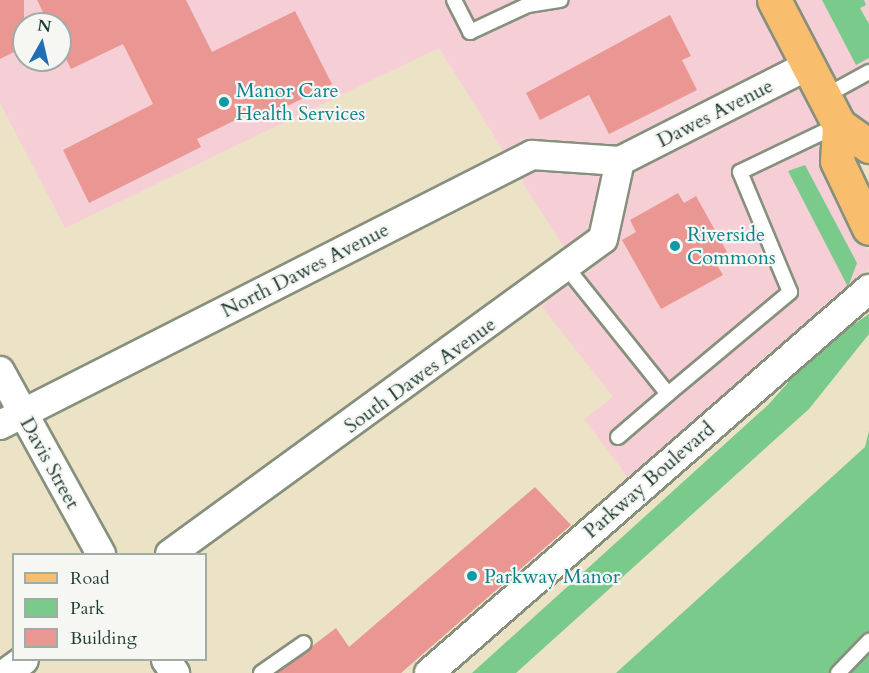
<!DOCTYPE html>
<html>
<head>
<meta charset="utf-8">
<style>
	body { margin:0 }
	#map { position:relative; width:869px; height:673px; overflow:hidden; background:#ece3c6; font-family:Cardo,serif }
	div>[style] { position:absolute }
	.built>* { inset:0; background:#f6cfd6 }
	.green>* { inset:0; background:#7aca8b }
	.building>* { inset:0; background:#ea9692 }
	.roads { filter:drop-shadow(2px 0 #86907d) drop-shadow(-2px 0 #86907d) drop-shadow(0 2px #86907d) drop-shadow(0 -2px #86907d) }
	.lane>* { height:14px; margin:-7px; padding:0 7px; transform-origin:7px; border-radius:7px; background:#fff }
	.street>* { height:28px; margin:-14px; padding:0 14px; transform-origin:14px; border-radius:14px; background:#fff }
	.primary>* { height:33px; margin:-16.5px; padding:0 16.5px; transform-origin:16.5px; border-radius:16.5px; background:#f9be6d }
	.dots>* { width:16px; height:16px; translate:-50% -50%; box-sizing:border-box; border:3px solid #f6f6f2; border-radius:50% }
	span { translate:-50% -50%; white-space:nowrap; text-align:center; line-height:1.15; -webkit-text-stroke:4.5px #f6f6f2; paint-order:stroke }
	.culture-label { font-size:20px; color:#0d838f }
	.left { translate:0 -50%; text-align:left }
	.street-label { font-size:20px; color:#1f3d34 }
	.legend { position:absolute; left:12px; top:553px; width:195px; height:108px; box-sizing:border-box; background:#f6f6f2; border:2px solid #a0aca6; margin:0; padding:8px 10px; list-style:none; font-size:18px; color:#1f3d34 }
	.legend li { display:flex; align-items:center; gap:12px; height:30px }
	.legend b { width:30px; border:2px solid #a0aca6 }
	.north { position:absolute; left:12px; top:12px; width:60px; height:60px; box-sizing:border-box; background:#f6f6f2; border:2px solid #a0aca6; border-radius:50%; rotate:8deg; font-size:16px; font-weight:700; line-height:24px; text-align:center; color:#1f3d34 }
	.north::after { content:''; display:block; margin:auto; width:21px; height:27px; background:#1f6fb2; clip-path:polygon(50% 0,100% 100%,50% 72%,0 100%) }
</style>
</head>
<body>
<div id="map">
	<div class="built">
		<div style="clip-path:polygon(evenodd,0 0,869px 0,869px 161px,827px 177px,869px 252px,869px 269px,629px 479px,584px 419px,613px 397px,541px 306px,579px 272px,439px 48px,65px 228px,0 103px,0 0,24px 24px,60px 24px,60px 60px,24px 60px,24px 24px)"></div>
	</div>
	<div class="green">
		<div style="clip-path:polygon(822px 0,864px 0,866px 5px,860px 8px,869px 24px,869px 58px,856px 65px)"></div>
		<div style="clip-path:polygon(805px 165px,857px 263px,848px 287px,788px 171px)"></div>
		<div style="clip-path:polygon(869px 314px,869px 334px,809px 409px,516px 673px,472px 673px,768px 405px,819px 348px)"></div>
		<div style="clip-path:polygon(869px 431px,869px 673px,616px 673px,865px 447px)"></div>
	</div>
	<div class="building">
		<div style="clip-path:polygon(0 0,24px 0,24px 47px,0 59px)"></div>
		<div style="clip-path:polygon(37px 0,186px 0,212px 52px,295px 11px,332px 84px,263px 118px,258px 109px,197px 139px,201px 147px,89px 203px,63px 150px,153px 104px,123px 44px,71px 69px,60px 47px,60px 24px,49px 24px)"></div>
		<div style="clip-path:polygon(670px 15px,691px 56px,682px 60px,697px 90px,609px 134px,589px 95px,540px 120px,526px 93px)"></div>
		<div style="clip-path:polygon(678px 193px,684px 203px,696px 196px,727px 252px,714px 260px,723px 275px,661px 309px,622px 240px,636px 232px,630px 220px)"></div>
		<div style="clip-path:polygon(535px 487px,571px 525px,401px 673px,277px 673px,336px 628px,349px 647px)"></div>
	</div>
	<div class="roads">
		<div class="lane">
			<div style="left:454px;top:0;width:36px;rotate:63deg"></div>
			<div style="left:470px;top:32px;width:64px;rotate:-25deg"></div>
			<div style="left:528px;top:5px;width:33px;rotate:-9deg"></div>
			<div style="left:825px;top:96px;width:50px;rotate:-28.6deg"></div>
			<div style="left:567px;top:268px;width:161px;rotate:51.3deg"></div>
			<div style="left:668px;top:394px;width:159px;rotate:-39.9deg"></div>
			<div style="left:790px;top:292px;width:130px;rotate:-112.6deg"></div>
			<div style="left:740px;top:172px;width:109px;rotate:-25.6deg"></div>
			<div style="left:618px;top:437px;width:66px;rotate:-40.7deg"></div>
			<div style="left:261px;top:673px;width:52px;rotate:-34.9deg"></div>
			<div style="left:838px;top:673px;width:45px;rotate:-45.9deg"></div>
		</div>
		<div class="street">
			<div style="left:620px;top:161px;width:212px;rotate:-26.9deg"></div>
			<div style="left:0;top:371px;width:209px;rotate:61.1deg"></div>
			<div style="left:0;top:425px;width:597px;rotate:-26.91deg"></div>
			<div style="left:532px;top:155px;width:88px;rotate:3.9deg"></div>
			<div style="left:170px;top:554px;width:535px;rotate:-36.04deg"></div>
			<div style="left:603px;top:239px;width:80px;rotate:-77.7deg"></div>
			<div style="left:166px;top:660px;width:16px;rotate:55deg"></div>
			<div style="left:6px;top:673px;width:22px;rotate:-36deg"></div>
			<div style="left:429px;top:673px;width:584px;rotate:-41.11deg"></div>
		</div>
		<div class="primary">
			<div style="left:774px;top:0;width:141px;rotate:62.5deg"></div>
			<div style="left:839px;top:125px;width:36px;rotate:93deg"></div>
			<div style="left:837px;top:161px;width:74px;rotate:64.5deg"></div>
			<div style="left:839px;top:125px;width:37px;rotate:35deg"></div>
		</div>
	</div>
	<div class="dots">
		<div style="left:224px;top:102px;background:#0f9aa8"></div>
		<div style="left:675px;top:246px;background:#0f9aa8"></div>
		<div style="left:472px;top:576px;background:#0f9aa8"></div>
	</div>
	<div class="culture-label">
		<span class="left" style="left:236px;top:102px">Manor Care<br>Health Services</span>
		<span class="left" style="left:687px;top:246px">Riverside<br>Commons</span>
		<span class="left" style="left:484px;top:576px">Parkway Manor</span>
	</div>
	<div class="street-label">
		<span style="left:715px;top:113px;rotate:-27deg">Dawes Avenue</span>
		<span style="left:305px;top:270px;rotate:-27deg">North Dawes Avenue</span>
		<span style="left:420px;top:375px;rotate:-36deg">South Dawes Avenue</span>
		<span style="left:50px;top:463px;rotate:61deg">Davis Street</span>
		<span style="left:649px;top:480px;rotate:-41deg">Parkway Boulevard</span>
	</div>
	<ul class="legend">
	<li><b style="height:8px;background:#f9be6d"></b>Road</li>
	<li><b style="height:16px;background:#7aca8b"></b>Park</li>
	<li><b style="height:16px;background:#ea9692"></b>Building</li>
	</ul>
	<div class="north">N</div>
</div>
</body>
</html>
